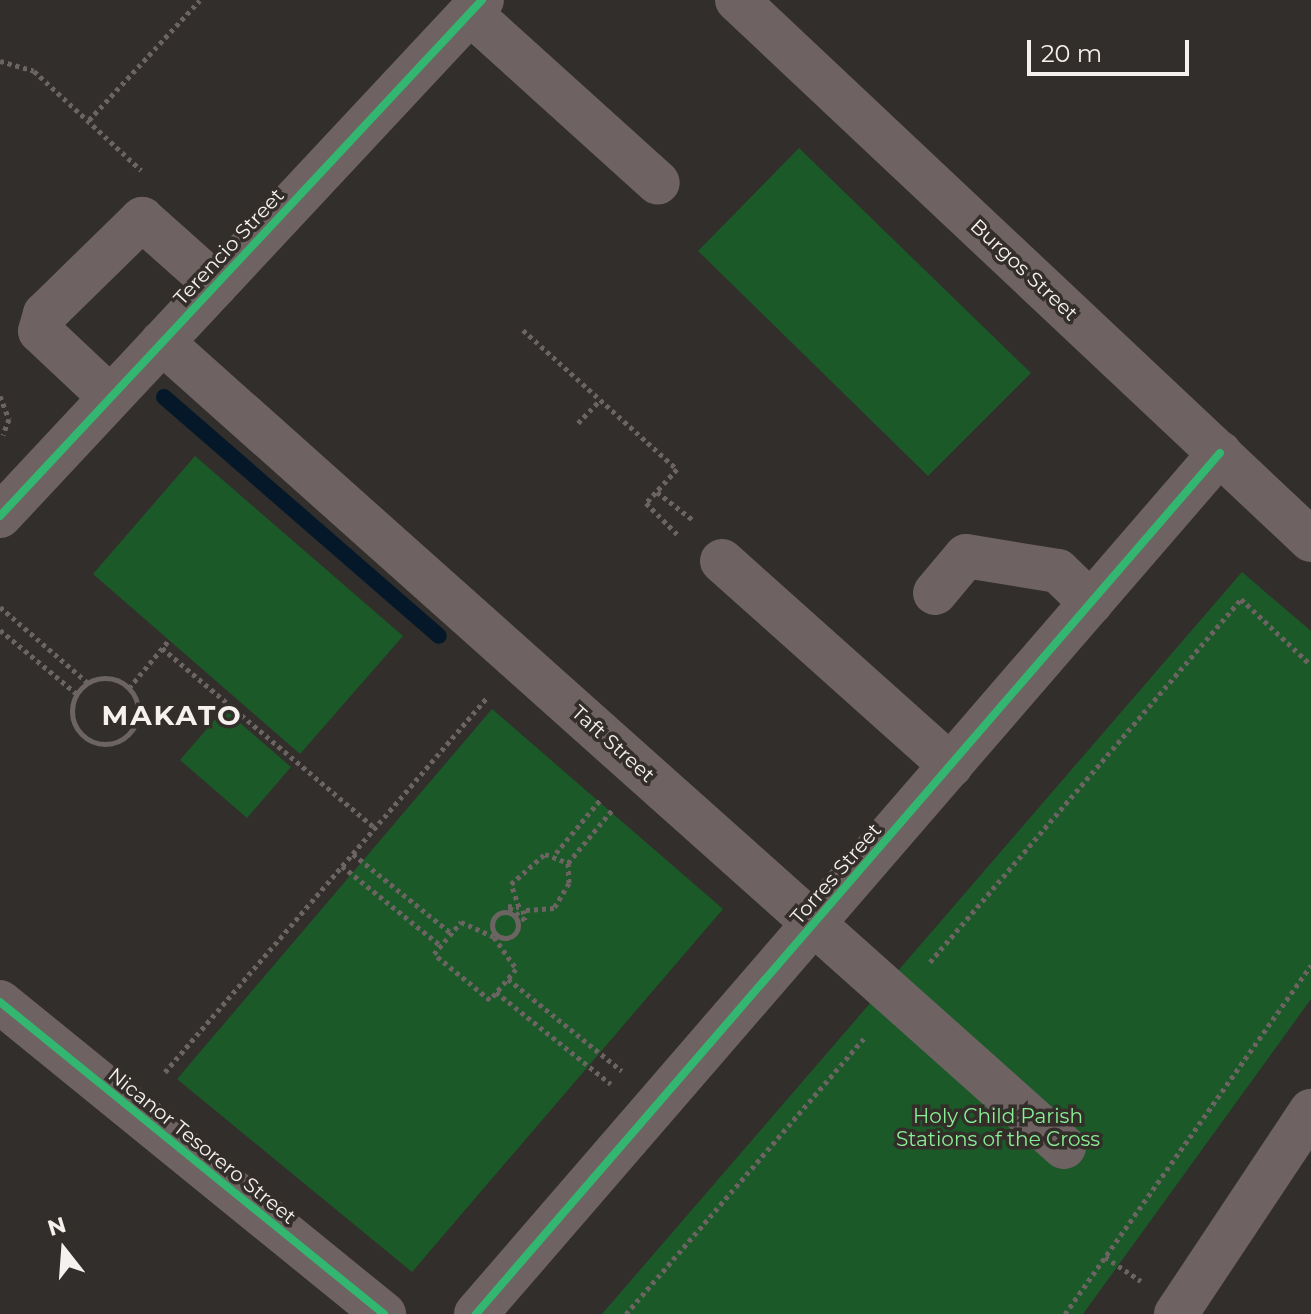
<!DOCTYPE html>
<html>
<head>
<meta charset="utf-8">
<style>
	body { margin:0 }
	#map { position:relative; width:1311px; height:1314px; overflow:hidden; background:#312e2b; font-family:Montserrat,sans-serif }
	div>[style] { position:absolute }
	.green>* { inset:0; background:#1c5928 }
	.stream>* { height:16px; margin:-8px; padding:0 8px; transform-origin:8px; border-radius:8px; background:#04182a }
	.path>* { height:5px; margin-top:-2.5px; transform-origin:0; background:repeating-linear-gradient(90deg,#6c6462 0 4px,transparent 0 8px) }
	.path>.ring { margin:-2.5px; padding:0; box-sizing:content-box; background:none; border:5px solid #6c6462; border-radius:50% }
	.minor>* { height:44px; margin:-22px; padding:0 22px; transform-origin:22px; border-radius:22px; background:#6e6262 }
	.major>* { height:44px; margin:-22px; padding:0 22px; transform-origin:22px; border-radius:22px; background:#6f6262 }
	.cycleway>* { height:8px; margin:-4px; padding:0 4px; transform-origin:4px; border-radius:4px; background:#33b770 }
	span { translate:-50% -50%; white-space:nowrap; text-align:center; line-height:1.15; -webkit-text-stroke:7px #332e29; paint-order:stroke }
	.street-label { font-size:20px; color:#f5f1ee }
	.park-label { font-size:20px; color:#89ee95 }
	.district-label { font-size:28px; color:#f5f1ee; font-weight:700; letter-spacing:2px }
	.north { position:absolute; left:24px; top:1210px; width:80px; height:80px; -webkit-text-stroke:6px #332e29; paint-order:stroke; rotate:343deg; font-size:22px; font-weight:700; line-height:32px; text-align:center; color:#f5f1ee }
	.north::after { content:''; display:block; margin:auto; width:28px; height:36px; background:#f5f1ee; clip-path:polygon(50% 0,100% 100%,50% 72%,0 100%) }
	.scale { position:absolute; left:1027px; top:40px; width:162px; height:36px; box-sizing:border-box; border:4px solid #f5f1ee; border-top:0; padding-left:10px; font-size:24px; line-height:28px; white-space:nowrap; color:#f5f1ee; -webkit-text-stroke:6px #332e29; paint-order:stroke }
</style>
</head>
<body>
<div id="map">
	<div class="green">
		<div style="clip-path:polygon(799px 148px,1031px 373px,928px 476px,698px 251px)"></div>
		<div style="clip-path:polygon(195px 456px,403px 636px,300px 754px,93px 574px)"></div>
		<div style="clip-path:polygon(1242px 572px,1311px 631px,1311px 999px,1083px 1314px,602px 1314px)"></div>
		<div style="clip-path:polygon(224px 709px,291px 767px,247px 818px,180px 760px)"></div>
		<div style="clip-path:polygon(492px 709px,723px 909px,412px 1272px,177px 1079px)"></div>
	</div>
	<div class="stream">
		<div style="left:164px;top:397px;width:364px;rotate:41deg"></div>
	</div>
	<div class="path">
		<div style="left:0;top:61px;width:35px;rotate:16deg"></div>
		<div style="left:34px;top:71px;width:146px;rotate:42.8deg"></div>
		<div style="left:89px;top:120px;width:163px;rotate:-47.2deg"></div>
		<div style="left:523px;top:330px;width:207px;rotate:42.1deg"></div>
		<div style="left:677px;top:469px;width:46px;rotate:132.4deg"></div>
		<div style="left:646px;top:503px;width:47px;rotate:45deg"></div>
		<div style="left:0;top:396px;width:25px;rotate:69deg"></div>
		<div style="left:9px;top:419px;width:17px;rotate:111deg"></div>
		<div style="left:578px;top:423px;width:32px;rotate:-46deg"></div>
		<div style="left:657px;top:492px;width:46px;rotate:37.9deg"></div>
		<div style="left:0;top:607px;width:115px;rotate:40.8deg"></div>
		<div style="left:0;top:630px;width:99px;rotate:39.7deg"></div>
		<div style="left:162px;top:648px;width:279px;rotate:40.2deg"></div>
		<div class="ring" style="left:72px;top:678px;width:61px;height:61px"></div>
		<div style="left:129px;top:688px;width:64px;rotate:-50.1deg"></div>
		<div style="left:556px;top:853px;width:70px;rotate:-50.2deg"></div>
		<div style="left:353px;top:854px;width:127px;rotate:38.9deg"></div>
		<div style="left:545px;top:854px;width:25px;rotate:21deg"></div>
		<div style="left:568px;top:863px;width:20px;rotate:87deg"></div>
		<div style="left:569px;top:883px;width:29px;rotate:121deg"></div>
		<div style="left:554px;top:908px;width:31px;rotate:176deg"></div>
		<div style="left:523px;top:910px;width:10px;rotate:79deg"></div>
		<div style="left:525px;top:920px;width:22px;rotate:-141deg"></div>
		<div style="left:508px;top:906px;width:11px;rotate:5deg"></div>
		<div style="left:519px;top:907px;width:24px;rotate:-109deg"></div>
		<div style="left:511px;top:884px;width:45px;rotate:-41.4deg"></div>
		<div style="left:568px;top:863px;width:70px;rotate:-50.2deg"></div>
		<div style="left:342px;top:866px;width:127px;rotate:38.9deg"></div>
		<div class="ring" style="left:492px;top:912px;width:21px;height:21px"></div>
		<div style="left:461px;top:922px;width:36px;rotate:24deg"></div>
		<div style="left:494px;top:937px;width:39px;rotate:55deg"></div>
		<div style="left:516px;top:969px;width:40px;rotate:130deg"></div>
		<div style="left:490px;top:1000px;width:72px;rotate:-140.6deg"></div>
		<div style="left:434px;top:954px;width:42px;rotate:-49.8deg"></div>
		<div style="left:930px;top:962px;width:478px;rotate:-49.4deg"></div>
		<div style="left:1241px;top:599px;width:96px;rotate:43.3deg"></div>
		<div style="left:508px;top:979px;width:146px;rotate:38.9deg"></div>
		<div style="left:496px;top:992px;width:147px;rotate:38.7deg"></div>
		<div style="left:165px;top:1072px;width:494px;rotate:-49.3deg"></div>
		<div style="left:1105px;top:1257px;width:43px;rotate:33.7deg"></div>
		<div style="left:626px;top:1314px;width:367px;rotate:-49.2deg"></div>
		<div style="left:1065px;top:1314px;width:427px;rotate:-54.8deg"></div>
	</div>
	<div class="minor">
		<div style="left:470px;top:13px;width:253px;rotate:42.1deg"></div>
		<div style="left:162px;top:342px;width:1209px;rotate:41.75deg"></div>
		<div style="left:110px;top:397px;width:96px;rotate:-136.7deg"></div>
		<div style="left:40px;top:331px;width:18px;rotate:-74deg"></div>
		<div style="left:45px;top:314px;width:136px;rotate:-44.4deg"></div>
		<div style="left:142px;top:219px;width:99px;rotate:41.7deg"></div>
		<div style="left:0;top:516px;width:706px;rotate:-46.95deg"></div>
		<div style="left:722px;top:561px;width:307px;rotate:41.8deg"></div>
		<div style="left:935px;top:593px;width:48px;rotate:-50deg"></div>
		<div style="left:966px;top:556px;width:93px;rotate:9.3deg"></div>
		<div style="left:1058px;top:571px;width:46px;rotate:44.1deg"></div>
		<div style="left:0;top:1002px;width:495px;rotate:39.1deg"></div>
		<div style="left:476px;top:1314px;width:1138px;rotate:-49.17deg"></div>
		<div style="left:1176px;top:1314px;width:244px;rotate:-56.4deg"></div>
	</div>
	<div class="major">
		<div style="left:737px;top:0;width:788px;rotate:43.25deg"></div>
	</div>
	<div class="cycleway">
		<div style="left:0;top:516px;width:706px;rotate:-46.95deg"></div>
		<div style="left:0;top:1002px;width:495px;rotate:39.1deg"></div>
		<div style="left:476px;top:1314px;width:1138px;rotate:-49.17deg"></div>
	</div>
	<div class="street-label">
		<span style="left:229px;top:247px;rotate:-47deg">Terencio Street</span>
		<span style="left:1024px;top:270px;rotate:43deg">Burgos Street</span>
		<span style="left:613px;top:744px;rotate:42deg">Taft Street</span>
		<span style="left:836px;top:874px;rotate:-49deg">Torres Street</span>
		<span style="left:202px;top:1146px;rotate:39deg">Nicanor Tesorero Street</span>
	</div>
	<div class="park-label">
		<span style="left:998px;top:1128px">Holy Child Parish<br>Stations of the Cross</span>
	</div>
	<div class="district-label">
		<span style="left:172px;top:715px">MAKATO</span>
	</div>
	<div class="north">N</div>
	<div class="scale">20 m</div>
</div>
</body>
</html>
